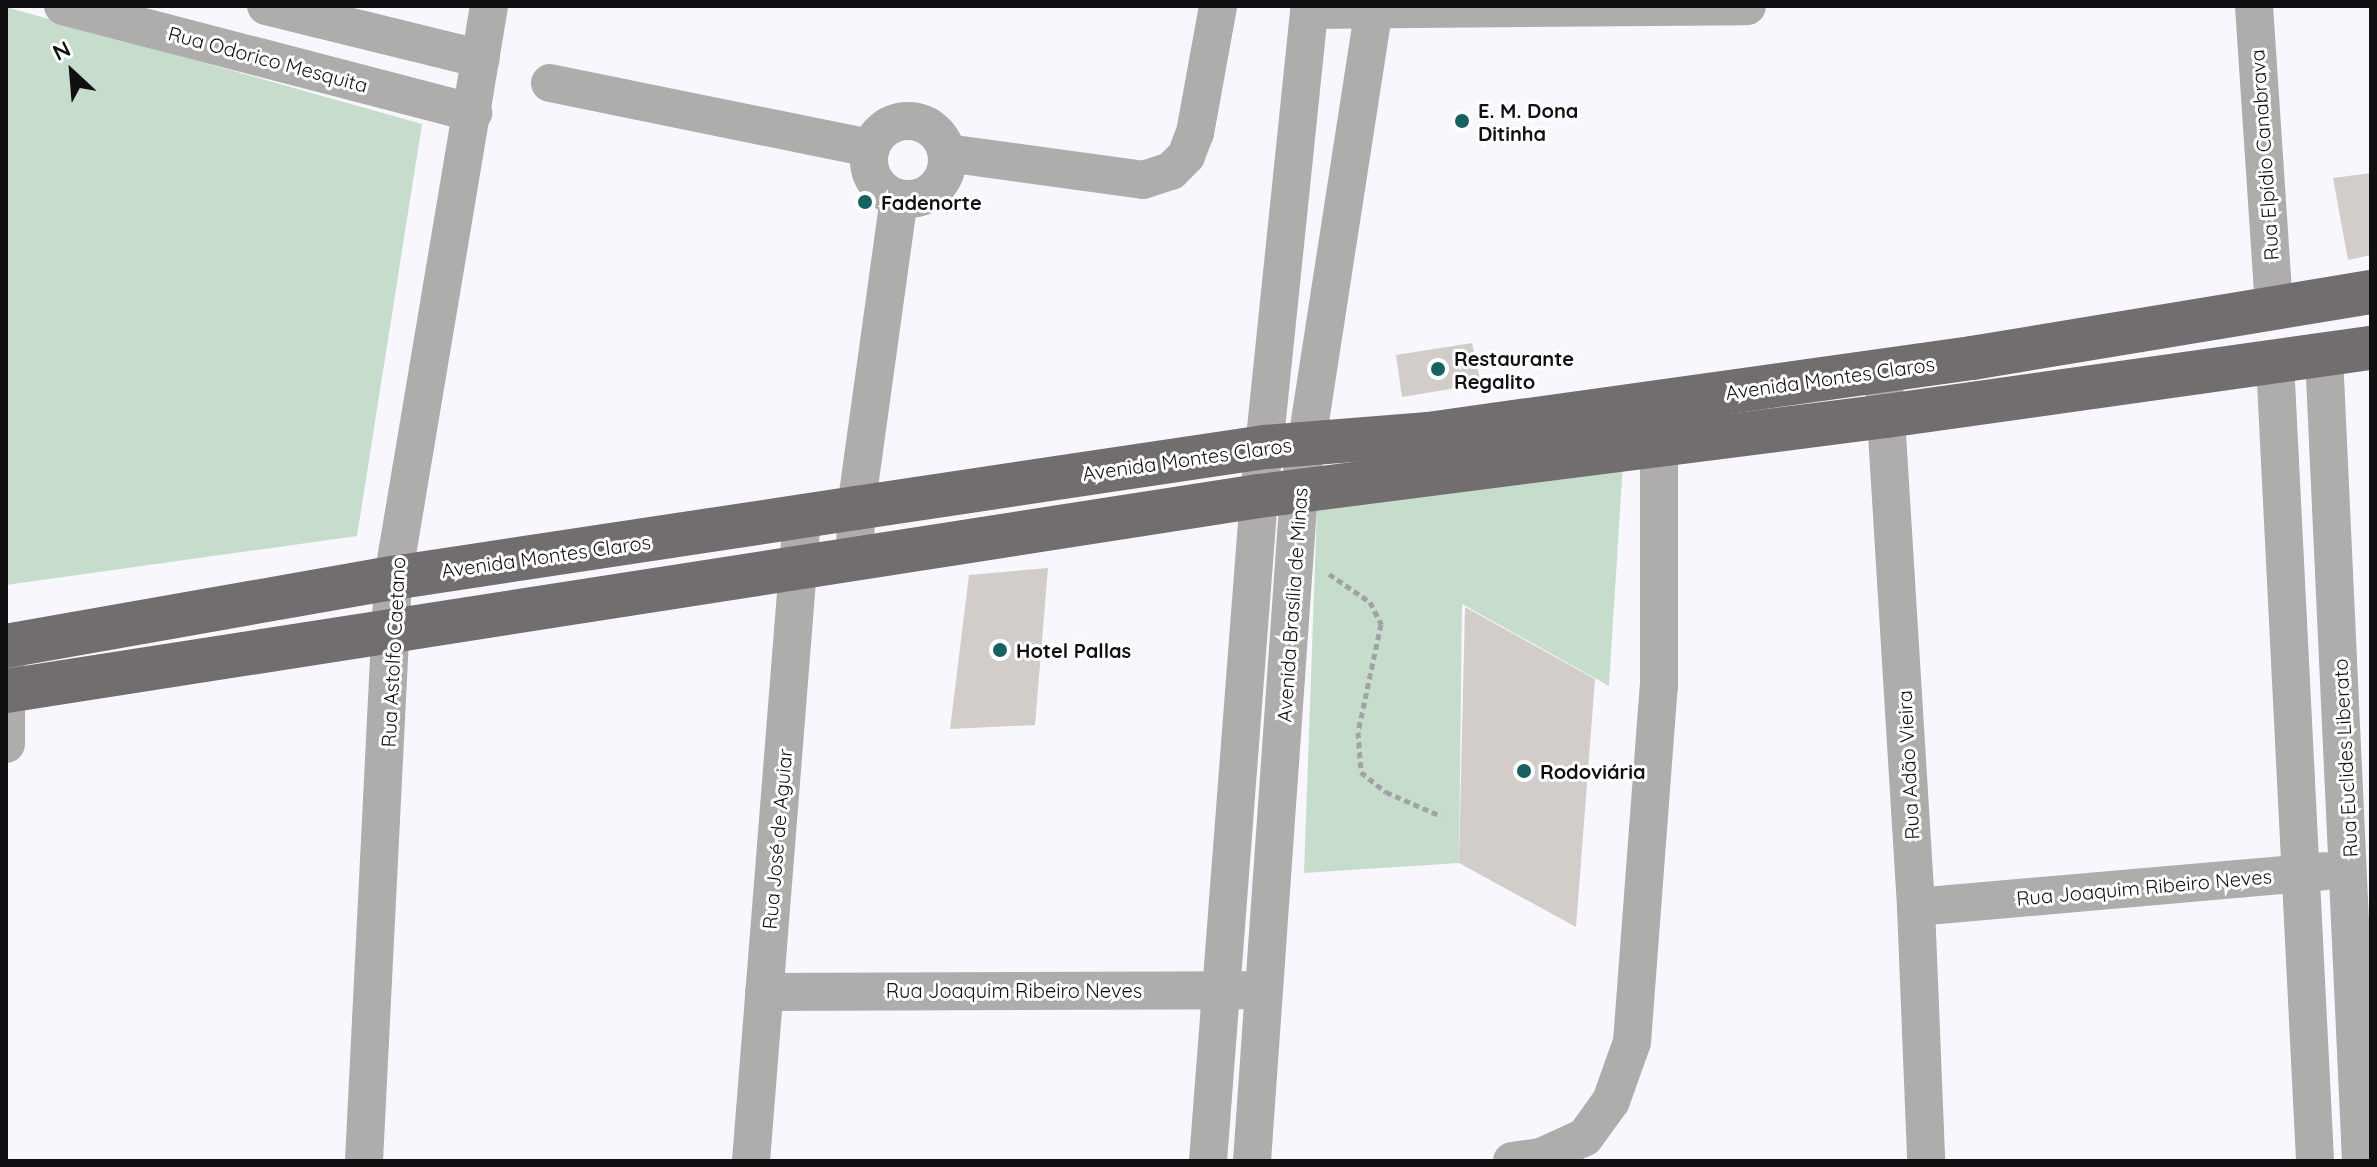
<!DOCTYPE html>
<html>
<head>
<meta charset="utf-8">
<style>
	body { margin:0 }
	#map { position:relative; width:2377px; height:1167px; overflow:hidden; background:#f8f7fd; font-family:Quicksand,sans-serif }
	div>[style] { position:absolute }
	.green>* { inset:0; background:#c7ddcc }
	.building>* { inset:0; background:#d3cdca }
	.path>* { height:5px; margin-top:-2.5px; transform-origin:0; background:repeating-linear-gradient(90deg,#a2a1a6 0 6px,transparent 0 10px) }
	.minor>* { height:38px; margin:-19px; padding:0 19px; transform-origin:19px; border-radius:19px; background:#afacac }
	.minor>.ring { margin:-19px; padding:0; box-sizing:content-box; background:none; border:38px solid #afacac; border-radius:50% }
	.major>* { height:44px; margin:-22px; padding:0 22px; transform-origin:22px; border-radius:22px; background:#726d6e }
	.dots>* { width:22px; height:22px; translate:-50% -50%; box-sizing:border-box; border:4px solid #fff; border-radius:50% }
	span { translate:-50% -50%; white-space:nowrap; text-align:center; line-height:1.15; -webkit-text-stroke:6px #fff; paint-order:stroke }
	.street-label { font-size:20px; color:#101012 }
	.poi-label { font-size:20px; color:#101012; font-weight:700 }
	.left { translate:0 -50%; text-align:left }
	.frame { position:absolute; inset:0; border:8px solid #101012; pointer-events:none }
	.north { position:absolute; left:32px; top:32px; width:80px; height:80px; -webkit-text-stroke:6px #fff; paint-order:stroke; rotate:334deg; font-size:22px; font-weight:700; line-height:32px; text-align:center; color:#101012 }
	.north::after { content:''; display:block; margin:auto; width:28px; height:36px; background:#101012; clip-path:polygon(50% 0,100% 100%,50% 72%,0 100%) }
</style>
</head>
<body>
<div id="map">
	<div class="green">
		<div style="clip-path:polygon(6px 7px,422px 124px,357px 536px,6px 585px)"></div>
		<div style="clip-path:polygon(1623px 463px,1609px 686px,1462px 604px,1459px 863px,1304px 873px,1317px 508px)"></div>
	</div>
	<div class="building">
		<div style="clip-path:polygon(2371px 173px,2371px 255px,2348px 260px,2333px 178px)"></div>
		<div style="clip-path:polygon(1472px 343px,1481px 384px,1402px 397px,1396px 355px)"></div>
		<div style="clip-path:polygon(1048px 568px,1035px 725px,950px 729px,969px 575px)"></div>
		<div style="clip-path:polygon(1465px 607px,1595px 679px,1576px 927px,1459px 863px)"></div>
	</div>
	<div class="path">
		<div style="left:1329px;top:574px;width:50px;rotate:34.3deg"></div>
		<div style="left:1370px;top:602px;width:25px;rotate:63deg"></div>
		<div style="left:1381px;top:624px;width:110px;rotate:102deg"></div>
		<div style="left:1358px;top:732px;width:40px;rotate:85.7deg"></div>
		<div style="left:1361px;top:772px;width:32px;rotate:39deg"></div>
		<div style="left:1386px;top:792px;width:60px;rotate:23.6deg"></div>
	</div>
	<div class="minor">
		<div style="left:63px;top:6px;width:424px;rotate:14.6deg"></div>
		<div style="left:266px;top:6px;width:221px;rotate:13.8deg"></div>
		<div style="left:2254px;top:6px;width:300px;rotate:86.2deg"></div>
		<div style="left:1309px;top:10px;width:438px;rotate:-0.5deg"></div>
		<div style="left:550px;top:83px;width:327px;rotate:11.5deg"></div>
		<div class="ring" style="left:869px;top:121px;width:40px;height:40px"></div>
		<div style="left:947px;top:153px;width:198px;rotate:7.8deg"></div>
		<div style="left:1143px;top:180px;width:29px;rotate:-18deg"></div>
		<div style="left:1171px;top:171px;width:21px;rotate:-45deg"></div>
		<div style="left:1186px;top:156px;width:25px;rotate:-69deg"></div>
		<div style="left:1195px;top:133px;width:129px;rotate:-79.7deg"></div>
		<div style="left:2324px;top:355px;width:807px;rotate:87.37deg"></div>
		<div style="left:2275px;top:362px;width:800px;rotate:87.13deg"></div>
		<div style="left:1884px;top:385px;width:523px;rotate:86.49deg"></div>
		<div style="left:1916px;top:907px;width:254px;rotate:87.7deg"></div>
		<div style="left:855px;top:559px;width:51px;rotate:-88.9deg"></div>
		<div style="left:856px;top:508px;width:312px;rotate:-82.1deg"></div>
		<div style="left:6px;top:652px;width:92px;rotate:90deg"></div>
		<div style="left:1916px;top:907px;width:410px;rotate:-5deg"></div>
		<div style="left:764px;top:992px;width:481px;rotate:-0.2deg"></div>
		<div style="left:364px;top:1161px;width:584px;rotate:-87.15deg"></div>
		<div style="left:393px;top:578px;width:580px;rotate:-80.47deg"></div>
		<div style="left:751px;top:1161px;width:645px;rotate:-85.47deg"></div>
		<div style="left:1208px;top:1161px;width:667px;rotate:-85.61deg"></div>
		<div style="left:1259px;top:496px;width:493px;rotate:-84.1deg"></div>
		<div style="left:1252px;top:1161px;width:671px;rotate:-85.98deg"></div>
		<div style="left:1299px;top:492px;width:492px;rotate:-81.2deg"></div>
		<div style="left:1512px;top:1161px;width:29px;rotate:-8deg"></div>
		<div style="left:1541px;top:1157px;width:48px;rotate:-24.4deg"></div>
		<div style="left:1585px;top:1137px;width:44px;rotate:-54.2deg"></div>
		<div style="left:1611px;top:1101px;width:63px;rotate:-70.4deg"></div>
		<div style="left:1632px;top:1042px;width:357px;rotate:-85.7deg"></div>
		<div style="left:1659px;top:686px;width:271px;rotate:-90deg"></div>
	</div>
	<div class="major">
		<div style="left:6px;top:646px;width:393px;rotate:-10deg"></div>
		<div style="left:393px;top:578px;width:468px;rotate:-8.6deg"></div>
		<div style="left:856px;top:508px;width:415px;rotate:-8.5deg"></div>
		<div style="left:1266px;top:447px;width:163px;rotate:-4.6deg"></div>
		<div style="left:1428px;top:434px;width:549px;rotate:-7.95deg"></div>
		<div style="left:1972px;top:358px;width:404px;rotate:-9.4deg"></div>
		<div style="left:6px;top:691px;width:1268px;rotate:-8.85deg"></div>
		<div style="left:1259px;top:496px;width:632px;rotate:-7.27deg"></div>
		<div style="left:1886px;top:416px;width:490px;rotate:-8deg"></div>
	</div>
	<div class="dots">
		<div style="left:1462px;top:121px;background:#136361"></div>
		<div style="left:865px;top:202px;background:#136361"></div>
		<div style="left:1438px;top:369px;background:#136361"></div>
		<div style="left:1000px;top:650px;background:#136361"></div>
		<div style="left:1524px;top:771px;background:#136361"></div>
	</div>
	<div class="street-label">
		<span style="left:268px;top:59px;rotate:15deg">Rua Odorico Mesquita</span>
		<span style="left:2264px;top:155px;rotate:-94deg">Rua Elpídio Canabrava</span>
		<span style="left:1830px;top:378px;rotate:-8deg">Avenida Montes Claros</span>
		<span style="left:1187px;top:459px;rotate:-8deg">Avenida Montes Claros</span>
		<span style="left:546px;top:556px;rotate:-8deg">Avenida Montes Claros</span>
		<span style="left:1292px;top:605px;rotate:-86deg">Avenida Brasília de Minas</span>
		<span style="left:393px;top:652px;rotate:-87deg">Rua Astolfo Caetano</span>
		<span style="left:2345px;top:758px;rotate:-93deg">Rua Euclides Liberato</span>
		<span style="left:1908px;top:765px;rotate:-93deg">Rua Adão Vieira</span>
		<span style="left:777px;top:839px;rotate:-85deg">Rua José de Aguiar</span>
		<span style="left:2144px;top:887px;rotate:-5deg">Rua Joaquim Ribeiro Neves</span>
		<span style="left:1014px;top:990px">Rua Joaquim Ribeiro Neves</span>
	</div>
	<div class="poi-label">
		<span class="left" style="left:1478px;top:122px">E. M. Dona<br>Ditinha</span>
		<span class="left" style="left:881px;top:202px">Fadenorte</span>
		<span class="left" style="left:1454px;top:370px">Restaurante<br>Regalito</span>
		<span class="left" style="left:1016px;top:650px">Hotel Pallas</span>
		<span class="left" style="left:1540px;top:771px">Rodoviária</span>
	</div>
	<div class="frame"></div>
	<div class="north">N</div>
</div>
</body>
</html>
